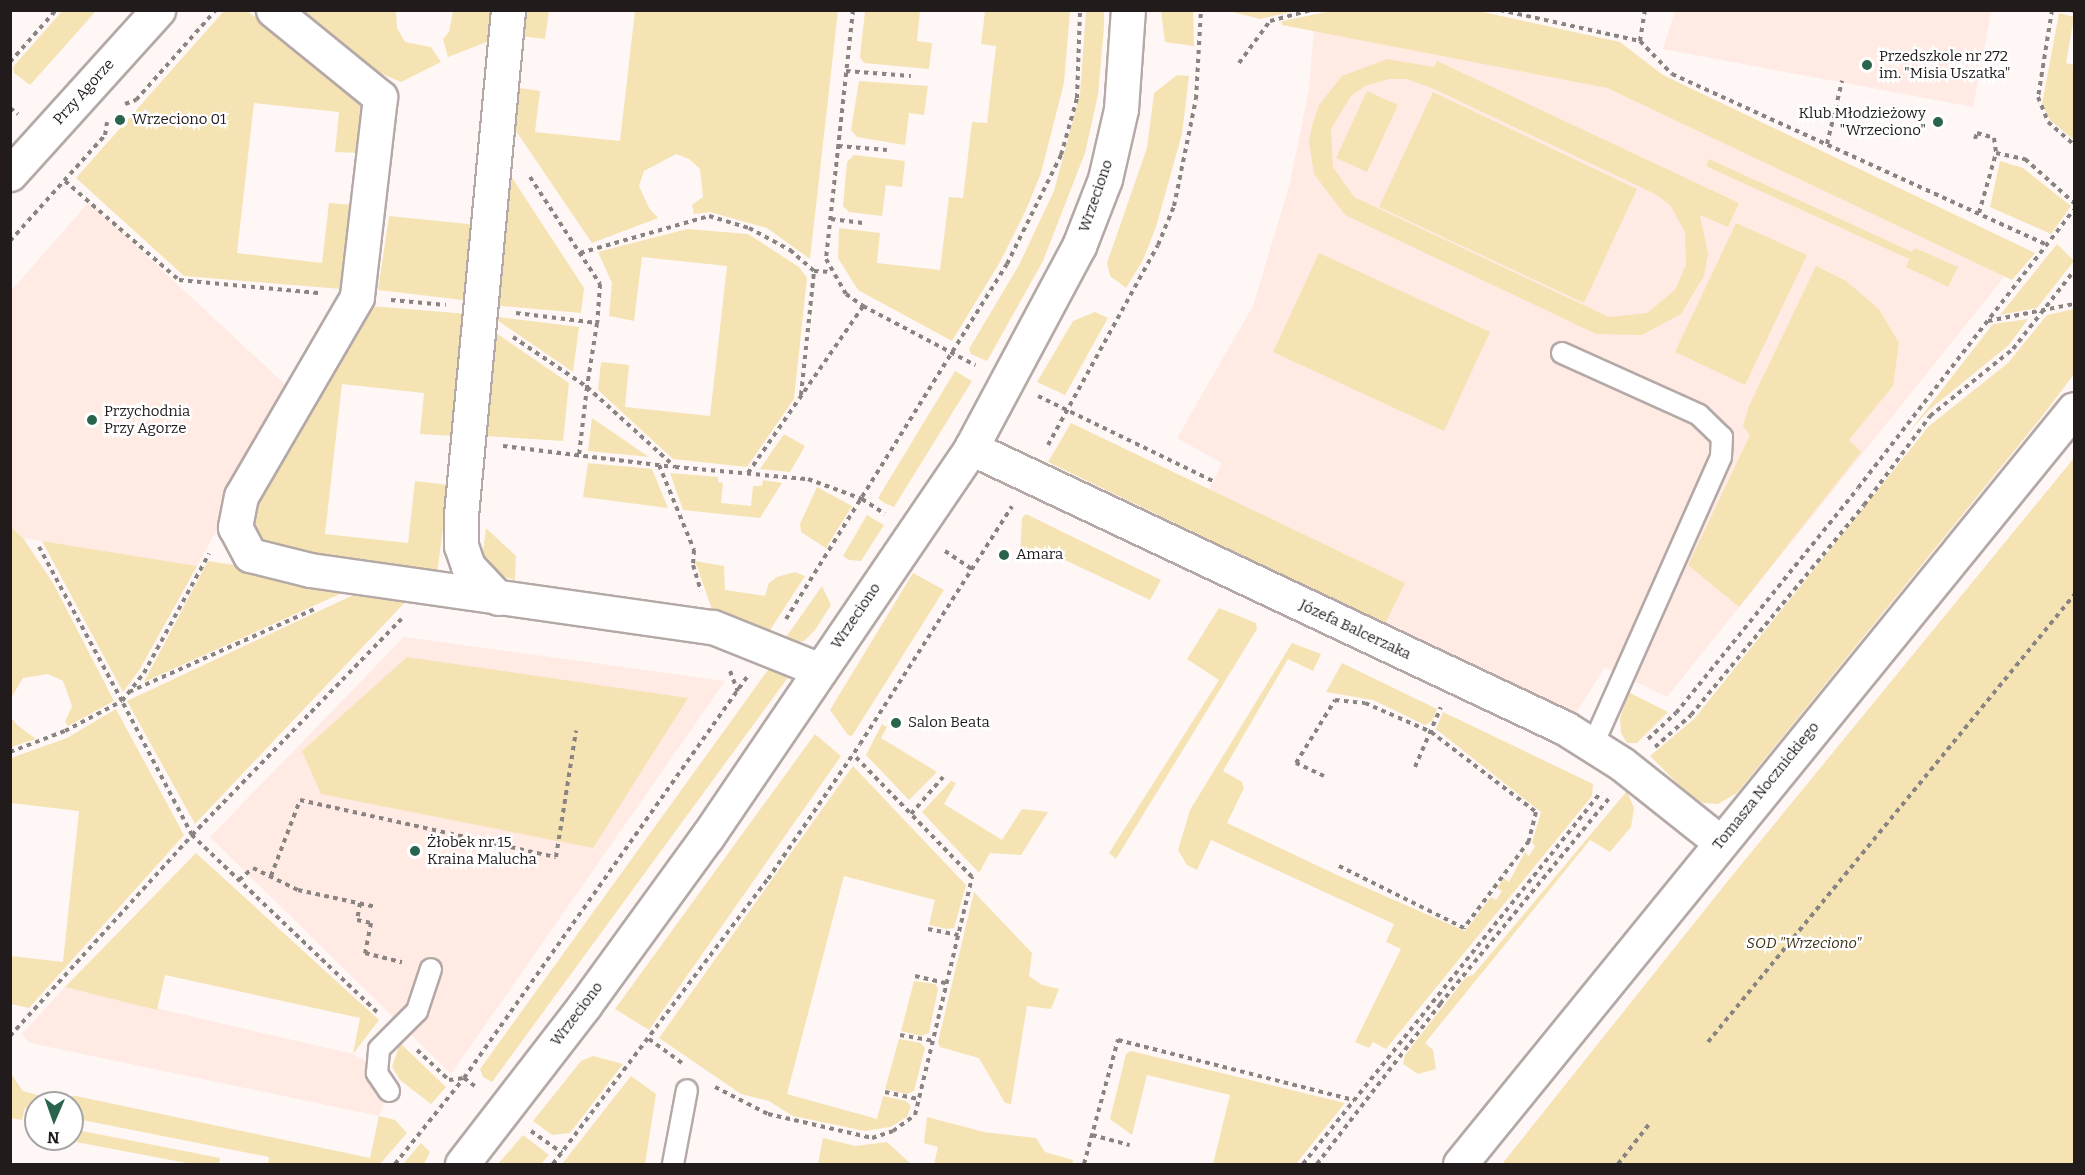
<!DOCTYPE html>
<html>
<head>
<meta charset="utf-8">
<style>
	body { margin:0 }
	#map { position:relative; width:2085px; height:1175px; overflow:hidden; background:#fef7f5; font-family:Bitter,serif }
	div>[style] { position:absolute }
	.built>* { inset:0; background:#ffeae4 }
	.green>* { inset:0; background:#f6e3b4 }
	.path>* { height:4px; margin-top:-2px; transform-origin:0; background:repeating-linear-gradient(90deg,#898482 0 4.5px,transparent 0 9px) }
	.roads { filter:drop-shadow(2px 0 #b4a9a6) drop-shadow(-2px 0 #b4a9a6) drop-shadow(0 2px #b4a9a6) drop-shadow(0 -2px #b4a9a6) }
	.service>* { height:20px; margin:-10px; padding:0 10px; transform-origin:10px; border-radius:10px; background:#fff }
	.minor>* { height:33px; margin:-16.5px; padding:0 16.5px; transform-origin:16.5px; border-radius:16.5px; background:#fff }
	.tertiary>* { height:33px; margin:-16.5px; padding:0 16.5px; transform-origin:16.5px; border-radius:16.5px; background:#fff }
	.dots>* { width:16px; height:16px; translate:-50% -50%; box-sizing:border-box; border:3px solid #fff; border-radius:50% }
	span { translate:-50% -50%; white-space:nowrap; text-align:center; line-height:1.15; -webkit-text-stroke:4.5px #fff; paint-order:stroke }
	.poi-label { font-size:15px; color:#211c1b }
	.left { translate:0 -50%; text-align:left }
	.right { translate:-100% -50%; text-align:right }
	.street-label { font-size:15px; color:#211c1b }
	.park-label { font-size:15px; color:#3d3114; font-style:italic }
	.frame { position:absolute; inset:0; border:12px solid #211c1b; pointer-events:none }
	.north { position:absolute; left:24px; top:1091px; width:60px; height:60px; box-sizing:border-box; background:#fff; border:2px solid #a6a4a4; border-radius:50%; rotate:182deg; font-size:16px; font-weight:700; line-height:24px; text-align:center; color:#211c1b }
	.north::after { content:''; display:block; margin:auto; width:21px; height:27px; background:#2b644d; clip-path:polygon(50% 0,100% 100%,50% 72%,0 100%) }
</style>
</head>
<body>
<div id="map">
	<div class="built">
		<div style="clip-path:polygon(1675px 11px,1676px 10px,1991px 11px,1973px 107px,1663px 49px)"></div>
		<div style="clip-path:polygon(1314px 30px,1607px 88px,2005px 276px,1667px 697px,1605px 667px,1576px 713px,1190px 530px,1222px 463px,1177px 438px,1253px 306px,1290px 183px,1309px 89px)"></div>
		<div style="clip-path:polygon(89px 202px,292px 391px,197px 566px,23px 538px,11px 527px,11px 291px)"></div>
		<div style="clip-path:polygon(404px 637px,725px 681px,451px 1074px,210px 837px)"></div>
		<div style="clip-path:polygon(65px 987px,353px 1054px,394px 1076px,389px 1091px,379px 1116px,30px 1043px,22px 1034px)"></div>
	</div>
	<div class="green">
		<div style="clip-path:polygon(1474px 10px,1620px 42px,1663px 75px,2035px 253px,2012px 280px,1607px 88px,1282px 25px,1282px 21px,1332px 11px)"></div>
		<div style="clip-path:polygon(62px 11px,96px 11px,30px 85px,14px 73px,13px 67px)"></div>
		<div style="clip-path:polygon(224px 11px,247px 11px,328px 72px,361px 105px,366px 116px,360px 153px,335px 152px,339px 112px,254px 103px,237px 253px,322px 263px,329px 203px,355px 205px,347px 284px,341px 289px,184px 276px,76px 178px)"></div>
		<div style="clip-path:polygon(285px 11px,396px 11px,397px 28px,405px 42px,431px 47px,441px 62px,401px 82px,351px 61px)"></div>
		<div style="clip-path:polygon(453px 11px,495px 11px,492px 40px,448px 57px,443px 39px,449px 32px)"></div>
		<div style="clip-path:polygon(522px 11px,549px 11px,545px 39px,520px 36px)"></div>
		<div style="clip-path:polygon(635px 11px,838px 11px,810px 259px,767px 228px,710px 212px,694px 214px,692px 205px,703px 197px,700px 169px,689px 159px,676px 154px,644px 171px,639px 186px,649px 208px,658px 218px,592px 243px,514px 128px,513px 87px,540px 91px,535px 132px,620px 141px)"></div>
		<div style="clip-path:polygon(865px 11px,920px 11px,917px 41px,932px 43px,929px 69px,864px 63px,860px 57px)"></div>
		<div style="clip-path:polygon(985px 11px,1070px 11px,1064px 83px,1041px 173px,1026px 210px,1000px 262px,952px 341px,858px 290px,838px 258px,839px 228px,880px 233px,877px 263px,940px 270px,949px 197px,963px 198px,972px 122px,987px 123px,996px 46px,981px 44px)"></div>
		<div style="clip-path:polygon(1086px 11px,1104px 11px,1104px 27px,1098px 95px,1085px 153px,1043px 261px,987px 361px,971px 354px,969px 349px,1019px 265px,1054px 191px,1080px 94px)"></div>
		<div style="clip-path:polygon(1161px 11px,1193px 11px,1194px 46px,1165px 42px)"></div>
		<div style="clip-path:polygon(1229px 11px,1296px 11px,1260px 19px)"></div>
		<div style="clip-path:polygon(2059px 13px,2074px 17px,2066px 63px,2074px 65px,2074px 140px,2050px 120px,2042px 104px)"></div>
		<div style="clip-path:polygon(evenodd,1387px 59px,1434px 67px,1437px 61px,1739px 203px,1728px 227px,1700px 215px,1708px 254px,1704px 276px,1681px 314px,1642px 335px,1596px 334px,1345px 215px,1314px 174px,1309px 142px,1312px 126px,1319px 105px,1342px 76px,1387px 59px,1389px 79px,1407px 79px,1434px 89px,1655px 194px,1670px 205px,1685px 232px,1686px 265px,1675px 290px,1647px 313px,1609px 317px,1354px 197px,1333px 167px,1331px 129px,1351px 96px,1365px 86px,1389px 79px)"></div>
		<div style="clip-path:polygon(1177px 75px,1189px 76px,1182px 134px,1156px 227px,1143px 260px,1126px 288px,1110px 276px,1107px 263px,1147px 148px,1154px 93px)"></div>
		<div style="clip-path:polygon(859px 81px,928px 86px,924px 115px,909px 113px,905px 145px,857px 137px,851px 130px)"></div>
		<div style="clip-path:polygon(1367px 91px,1398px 105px,1367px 172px,1336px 158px)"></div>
		<div style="clip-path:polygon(1433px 92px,1637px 189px,1584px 303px,1379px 207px)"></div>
		<div style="clip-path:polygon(854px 155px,905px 161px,902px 187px,886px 185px,882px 216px,849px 212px,843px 206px,847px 162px)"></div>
		<div style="clip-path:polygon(1709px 159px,1912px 252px,1915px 248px,1958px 267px,1948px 287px,1906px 267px,1909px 259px,1706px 166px)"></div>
		<div style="clip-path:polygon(2000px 161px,2023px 168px,2071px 206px,2051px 234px,1990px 207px)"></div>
		<div style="clip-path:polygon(507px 170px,584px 288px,581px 313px,491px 305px)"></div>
		<div style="clip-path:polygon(389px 216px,478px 225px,471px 301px,378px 290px)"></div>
		<div style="clip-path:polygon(1736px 223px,1807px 255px,1745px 385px,1675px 352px)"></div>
		<div style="clip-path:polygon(687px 229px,748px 234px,799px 267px,807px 278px,794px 399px,747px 467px,673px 459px,598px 390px,601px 362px,629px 365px,625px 407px,710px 416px,727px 266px,642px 257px,634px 321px,609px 316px,612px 283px,598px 252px)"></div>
		<div style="clip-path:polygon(2057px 244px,2074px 261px,2037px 308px,2000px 315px)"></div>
		<div style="clip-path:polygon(1319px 253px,1490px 332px,1444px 431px,1273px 352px)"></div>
		<div style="clip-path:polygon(1816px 266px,1846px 281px,1879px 309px,1899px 343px,1893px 386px,1849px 440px,1861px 452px,1739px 607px,1688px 565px,1750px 435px,1743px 426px,1749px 406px)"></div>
		<div style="clip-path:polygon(370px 306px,468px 314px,455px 436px,420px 434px,424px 393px,342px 384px,325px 534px,408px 543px,415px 481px,449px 485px,437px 574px,278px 552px,264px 545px,253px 531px,247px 508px,339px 338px,369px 316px)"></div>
		<div style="clip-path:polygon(2074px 309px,2074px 374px,2044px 414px,1737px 793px,1718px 804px,1703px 803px,1688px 794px,1650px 756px,1694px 719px,1929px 426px,2008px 363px,2047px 315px)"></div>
		<div style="clip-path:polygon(1095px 312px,1108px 318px,1065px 395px,1037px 382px,1073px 321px)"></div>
		<div style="clip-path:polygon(491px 316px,579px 327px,573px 372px)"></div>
		<div style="clip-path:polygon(2028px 319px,2009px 345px,1929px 410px,1909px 432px,1993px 324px)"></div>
		<div style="clip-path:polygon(496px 333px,569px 383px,563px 441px,486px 436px)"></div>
		<div style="clip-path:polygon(955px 371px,972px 381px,894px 507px,884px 503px,878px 498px)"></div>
		<div style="clip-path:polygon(592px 418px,649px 457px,588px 451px)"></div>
		<div style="clip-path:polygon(1071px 423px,1405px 583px,1385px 624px,1048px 462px)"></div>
		<div style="clip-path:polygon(784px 434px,805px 446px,790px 472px,760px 469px)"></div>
		<div style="clip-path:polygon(2074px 458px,2074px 1164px,1502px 1164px,1731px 877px)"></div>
		<div style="clip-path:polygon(588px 463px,652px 469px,668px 508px,583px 497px)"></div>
		<div style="clip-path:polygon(670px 473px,718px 477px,718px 482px,723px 483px,721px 503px,751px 506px,753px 486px,762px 486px,763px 480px,782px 483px,760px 518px,683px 510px)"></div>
		<div style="clip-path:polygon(817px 487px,852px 506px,826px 548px,801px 532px,800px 524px)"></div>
		<div style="clip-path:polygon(1026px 514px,1161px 580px,1150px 600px,1035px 546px,1029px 558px,1020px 554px,1022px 518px)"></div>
		<div style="clip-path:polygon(867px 515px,884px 525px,861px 561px,849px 560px,843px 556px)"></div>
		<div style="clip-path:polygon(11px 527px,23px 538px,53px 583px,114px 701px,68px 726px,65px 722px,72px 706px,63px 681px,48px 674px,23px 678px,11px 698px)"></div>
		<div style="clip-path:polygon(486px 528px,516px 556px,515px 580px,491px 573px,482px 558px)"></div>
		<div style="clip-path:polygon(42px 541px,197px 566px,140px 669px,123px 692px)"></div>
		<div style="clip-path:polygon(208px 561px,360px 585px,144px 682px)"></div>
		<div style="clip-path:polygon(695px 561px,724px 566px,725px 590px,765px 596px,769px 583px,777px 577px,795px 572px,805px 576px,765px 638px,717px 624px)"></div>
		<div style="clip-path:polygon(913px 573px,944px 590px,852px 736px,848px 735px,830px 710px)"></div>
		<div style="clip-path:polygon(822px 586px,831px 605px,815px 630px,804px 641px,782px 643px)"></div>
		<div style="clip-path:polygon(364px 590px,410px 597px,195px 824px,127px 701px)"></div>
		<div style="clip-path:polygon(1219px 608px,1256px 623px,1257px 629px,1116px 859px,1109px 853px,1219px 680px,1187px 659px)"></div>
		<div style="clip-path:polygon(1292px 643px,1321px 654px,1313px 671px,1288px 659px,1223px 771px,1242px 782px,1244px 788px,1227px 823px,1337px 875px,1465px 931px,1491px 897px,1496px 900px,1502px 891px,1497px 888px,1504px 878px,1509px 882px,1525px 852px,1529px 856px,1535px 846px,1532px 843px,1541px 812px,1436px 729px,1443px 712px,1593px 784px,1592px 796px,1386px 1049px,1373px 1042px,1369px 1048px,1355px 1042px,1401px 949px,1386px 942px,1394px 924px,1211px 840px,1197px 870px,1187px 865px,1178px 850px,1190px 810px)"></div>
		<div style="clip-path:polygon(407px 657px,688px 698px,593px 848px,321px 794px,302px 751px)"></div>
		<div style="clip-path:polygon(773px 663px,789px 676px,492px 1082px,483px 1077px,480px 1069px)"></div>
		<div style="clip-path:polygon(1342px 663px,1437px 709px,1432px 721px,1425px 725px,1373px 700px,1326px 692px)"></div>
		<div style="clip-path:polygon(1628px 692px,1668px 712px,1637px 743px,1627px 743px,1621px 733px,1620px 719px)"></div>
		<div style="clip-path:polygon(116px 709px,184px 835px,29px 1008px,11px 1004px,11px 956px,63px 962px,79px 811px,11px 803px,11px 758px,67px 738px)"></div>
		<div style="clip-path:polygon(10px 716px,17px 725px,36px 739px,11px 747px)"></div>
		<div style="clip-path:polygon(882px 724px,887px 727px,881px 738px,937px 772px,909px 800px,866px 755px)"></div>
		<div style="clip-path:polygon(815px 734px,841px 756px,649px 1030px,615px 1009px)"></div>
		<div style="clip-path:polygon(853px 766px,966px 885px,954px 928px,947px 929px,929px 925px,935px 900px,844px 876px,787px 1094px,877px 1119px,883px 1096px,906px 1101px,911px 1106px,907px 1117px,890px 1127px,865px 1131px,793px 1116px,769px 1101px,741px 1094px,659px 1038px)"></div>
		<div style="clip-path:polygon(951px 781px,956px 783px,944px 804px,1002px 840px,1022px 809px,1048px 812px,1021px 855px,990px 853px,979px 873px,922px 812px)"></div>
		<div style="clip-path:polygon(1627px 791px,1634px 808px,1631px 827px,1610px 852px,1590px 840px,1425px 1043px,1433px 1050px,1436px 1069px,1418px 1074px,1403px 1064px,1405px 1055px,1466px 977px,1473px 975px)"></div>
		<div style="clip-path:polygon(196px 853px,379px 1020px,353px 1054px,360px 1018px,165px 975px,157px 1010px,65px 987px)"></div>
		<div style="clip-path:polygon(974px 892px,1032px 953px,1029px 976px,1042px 985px,1059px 989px,1051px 1009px,1027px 1006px,1011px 1104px,1005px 1103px,979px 1058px,940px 1047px,938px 1042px)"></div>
		<div style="clip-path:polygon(914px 981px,935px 984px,938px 989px,929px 1033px,921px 1036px,901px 1031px)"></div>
		<div style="clip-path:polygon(899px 1039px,921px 1043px,925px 1048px,914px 1091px,907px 1094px,885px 1089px)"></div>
		<div style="clip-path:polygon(400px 1043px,446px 1087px,431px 1104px,400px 1080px,392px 1067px)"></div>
		<div style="clip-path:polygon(1131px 1051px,1345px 1103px,1296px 1164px,1213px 1164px,1230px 1095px,1147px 1075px,1132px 1135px,1110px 1119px,1126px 1054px)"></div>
		<div style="clip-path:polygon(593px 1056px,623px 1064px,570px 1133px,552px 1135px,533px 1121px,581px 1061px)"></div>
		<div style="clip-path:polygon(11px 1074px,23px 1091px,50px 1099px,76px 1096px,370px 1158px,379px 1116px,395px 1120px,407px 1133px,380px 1164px,268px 1164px,269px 1157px,72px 1118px,72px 1103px,36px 1103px,36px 1110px,25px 1108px,22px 1120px,11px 1118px)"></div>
		<div style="clip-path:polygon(631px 1076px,656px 1094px,645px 1164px,562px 1164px)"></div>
		<div style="clip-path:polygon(927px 1117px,984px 1132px,1036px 1138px,1045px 1152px,1073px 1160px,1072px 1164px,934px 1164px,938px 1147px,924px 1143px)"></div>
		<div style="clip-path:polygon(72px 1129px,220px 1158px,219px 1164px,192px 1164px,60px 1139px,72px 1139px)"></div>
		<div style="clip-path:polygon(523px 1135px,549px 1155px,541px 1164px,498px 1164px)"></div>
		<div style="clip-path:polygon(823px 1138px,855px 1146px,887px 1142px,911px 1164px,818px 1164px)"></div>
		<div style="clip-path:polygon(421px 1143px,430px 1152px,424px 1164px,403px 1164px)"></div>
	</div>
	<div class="path">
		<div style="left:853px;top:10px;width:250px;rotate:96.2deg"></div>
		<div style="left:826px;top:259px;width:40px;rotate:60.3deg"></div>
		<div style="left:846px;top:294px;width:21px;rotate:35deg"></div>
		<div style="left:863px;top:306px;width:127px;rotate:27.8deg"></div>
		<div style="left:1500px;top:10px;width:143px;rotate:12.5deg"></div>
		<div style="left:1640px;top:41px;width:46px;rotate:45.9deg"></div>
		<div style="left:1672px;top:74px;width:412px;rotate:24.5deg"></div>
		<div style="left:2052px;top:10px;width:88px;rotate:99.1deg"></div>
		<div style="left:2038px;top:97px;width:27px;rotate:68deg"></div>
		<div style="left:2048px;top:122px;width:35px;rotate:41deg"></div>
		<div style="left:2071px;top:10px;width:3px;rotate:18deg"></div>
		<div style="left:1640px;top:41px;width:31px;rotate:-81deg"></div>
		<div style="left:10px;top:62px;width:69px;rotate:-48.5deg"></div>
		<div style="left:1239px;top:63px;width:52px;rotate:-53.6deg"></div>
		<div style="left:1270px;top:21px;width:42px;rotate:-15deg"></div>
		<div style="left:846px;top:71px;width:65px;rotate:4.4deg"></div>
		<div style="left:125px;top:104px;width:12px;rotate:-20deg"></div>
		<div style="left:136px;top:100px;width:120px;rotate:-48.4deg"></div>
		<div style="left:10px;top:108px;width:10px;rotate:37deg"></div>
		<div style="left:1975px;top:139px;width:6px;rotate:-72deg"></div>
		<div style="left:1977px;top:133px;width:18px;rotate:16deg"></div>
		<div style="left:1994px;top:138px;width:15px;rotate:82deg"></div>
		<div style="left:1827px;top:144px;width:65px;rotate:-76.6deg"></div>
		<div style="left:838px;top:146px;width:49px;rotate:4.7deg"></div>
		<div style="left:530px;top:177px;width:128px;rotate:56.8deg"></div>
		<div style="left:600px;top:284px;width:39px;rotate:94deg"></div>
		<div style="left:65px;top:181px;width:151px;rotate:41deg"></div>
		<div style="left:179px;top:280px;width:140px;rotate:5.3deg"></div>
		<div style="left:1979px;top:213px;width:62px;rotate:-74.2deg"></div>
		<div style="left:1996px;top:153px;width:30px;rotate:12deg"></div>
		<div style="left:2025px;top:159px;width:66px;rotate:41.9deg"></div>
		<div style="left:831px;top:219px;width:32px;rotate:7deg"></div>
		<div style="left:10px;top:241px;width:142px;rotate:-48.1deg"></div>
		<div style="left:105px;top:135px;width:13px;rotate:-81deg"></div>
		<div style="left:580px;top:253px;width:134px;rotate:-16deg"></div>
		<div style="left:709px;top:216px;width:42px;rotate:16.7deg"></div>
		<div style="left:749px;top:228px;width:47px;rotate:28.2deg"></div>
		<div style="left:790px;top:250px;width:32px;rotate:41deg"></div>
		<div style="left:814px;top:271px;width:17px;rotate:3deg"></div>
		<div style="left:391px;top:300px;width:55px;rotate:5.2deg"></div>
		<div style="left:516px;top:313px;width:82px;rotate:7deg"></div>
		<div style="left:597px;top:323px;width:65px;rotate:98.9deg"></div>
		<div style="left:587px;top:387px;width:119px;rotate:42.3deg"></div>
		<div style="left:675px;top:467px;width:134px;rotate:5.2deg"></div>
		<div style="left:808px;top:479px;width:58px;rotate:20.3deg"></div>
		<div style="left:862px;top:499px;width:27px;rotate:33deg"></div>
		<div style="left:1988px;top:321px;width:88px;rotate:-11.2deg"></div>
		<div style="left:513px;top:337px;width:89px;rotate:34deg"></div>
		<div style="left:587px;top:387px;width:68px;rotate:96.7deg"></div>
		<div style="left:801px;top:395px;width:125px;rotate:-84deg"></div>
		<div style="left:1038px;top:396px;width:195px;rotate:25.9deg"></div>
		<div style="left:1048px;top:445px;width:228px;rotate:-61.2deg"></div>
		<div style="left:1158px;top:245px;width:42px;rotate:-67.7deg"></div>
		<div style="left:1174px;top:206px;width:109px;rotate:-78.4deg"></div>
		<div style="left:1196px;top:99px;width:89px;rotate:-86.8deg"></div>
		<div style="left:503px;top:446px;width:172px;rotate:7deg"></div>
		<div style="left:659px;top:465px;width:92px;rotate:67.6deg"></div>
		<div style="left:694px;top:550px;width:15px;rotate:94deg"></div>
		<div style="left:693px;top:565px;width:27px;rotate:73deg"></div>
		<div style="left:748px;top:473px;width:203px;rotate:-55.4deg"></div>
		<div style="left:945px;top:551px;width:32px;rotate:34deg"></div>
		<div style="left:786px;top:619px;width:418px;rotate:-58.1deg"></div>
		<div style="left:1007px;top:264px;width:122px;rotate:-63.6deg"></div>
		<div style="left:1061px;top:155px;width:59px;rotate:-74.3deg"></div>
		<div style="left:1077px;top:98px;width:88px;rotate:-88deg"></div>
		<div style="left:730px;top:671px;width:22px;rotate:69deg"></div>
		<div style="left:129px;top:692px;width:206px;rotate:-24.1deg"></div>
		<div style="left:1648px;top:739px;width:38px;rotate:-43deg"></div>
		<div style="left:1676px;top:713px;width:289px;rotate:-51deg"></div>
		<div style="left:1858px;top:488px;width:352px;rotate:-52.2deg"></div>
		<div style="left:1655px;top:747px;width:48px;rotate:-41.6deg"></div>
		<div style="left:1691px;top:715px;width:272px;rotate:-50.5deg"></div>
		<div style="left:1864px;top:505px;width:111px;rotate:-53.4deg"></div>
		<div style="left:1930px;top:416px;width:107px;rotate:-38.9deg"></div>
		<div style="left:2013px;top:349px;width:99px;rotate:-52deg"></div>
		<div style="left:10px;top:752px;width:59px;rotate:-20.9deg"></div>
		<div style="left:65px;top:731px;width:64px;rotate:-27.8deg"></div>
		<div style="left:122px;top:701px;width:175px;rotate:-118.3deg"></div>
		<div style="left:1415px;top:767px;width:65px;rotate:-66.6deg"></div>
		<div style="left:1324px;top:776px;width:31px;rotate:-155deg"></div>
		<div style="left:1296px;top:763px;width:74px;rotate:-58.2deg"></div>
		<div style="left:1335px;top:700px;width:30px;rotate:6deg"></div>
		<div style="left:1365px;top:703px;width:72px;rotate:23.7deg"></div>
		<div style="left:1431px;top:732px;width:132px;rotate:37.3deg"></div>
		<div style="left:1536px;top:812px;width:30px;rotate:104deg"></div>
		<div style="left:1529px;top:841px;width:109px;rotate:126.8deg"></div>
		<div style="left:1464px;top:928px;width:140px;rotate:-153.6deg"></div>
		<div style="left:911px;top:814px;width:49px;rotate:-49.1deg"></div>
		<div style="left:271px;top:876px;width:81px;rotate:-69.1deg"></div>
		<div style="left:300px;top:800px;width:262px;rotate:12.6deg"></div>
		<div style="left:556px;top:857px;width:128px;rotate:-81deg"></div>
		<div style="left:239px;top:880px;width:18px;rotate:-41deg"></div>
		<div style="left:253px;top:868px;width:50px;rotate:26.1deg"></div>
		<div style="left:298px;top:890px;width:80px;rotate:12.3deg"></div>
		<div style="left:360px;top:903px;width:17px;rotate:100deg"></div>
		<div style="left:357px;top:920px;width:14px;rotate:12deg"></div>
		<div style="left:371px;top:923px;width:31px;rotate:101deg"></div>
		<div style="left:365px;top:953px;width:38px;rotate:14deg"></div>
		<div style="left:928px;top:929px;width:31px;rotate:11deg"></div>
		<div style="left:915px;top:976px;width:32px;rotate:13deg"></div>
		<div style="left:377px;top:1012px;width:256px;rotate:-136.3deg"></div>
		<div style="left:192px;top:835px;width:301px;rotate:-45.9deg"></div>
		<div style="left:900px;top:1035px;width:34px;rotate:10deg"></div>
		<div style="left:10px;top:1036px;width:271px;rotate:-47.8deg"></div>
		<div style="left:192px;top:835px;width:151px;rotate:-117.6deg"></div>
		<div style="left:122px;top:701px;width:36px;rotate:-52deg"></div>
		<div style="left:144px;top:673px;width:136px;rotate:-61.4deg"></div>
		<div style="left:649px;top:1039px;width:41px;rotate:36deg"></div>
		<div style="left:1708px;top:1042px;width:578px;rotate:-50.69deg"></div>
		<div style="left:417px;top:1050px;width:44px;rotate:43.2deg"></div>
		<div style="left:449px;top:1080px;width:15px;rotate:-8deg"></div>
		<div style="left:464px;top:1078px;width:15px;rotate:37deg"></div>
		<div style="left:715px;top:1087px;width:59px;rotate:27deg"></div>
		<div style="left:768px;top:1114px;width:107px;rotate:13deg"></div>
		<div style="left:872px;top:1138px;width:22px;rotate:-18deg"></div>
		<div style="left:893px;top:1131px;width:27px;rotate:-36deg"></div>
		<div style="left:915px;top:1115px;width:245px;rotate:-76.5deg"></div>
		<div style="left:972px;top:877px;width:171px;rotate:-134.1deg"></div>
		<div style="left:885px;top:1092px;width:35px;rotate:12deg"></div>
		<div style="left:531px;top:1131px;width:38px;rotate:35deg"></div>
		<div style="left:1092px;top:1135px;width:39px;rotate:15deg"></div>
		<div style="left:395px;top:1164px;width:110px;rotate:-51.3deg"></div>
		<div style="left:464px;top:1078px;width:491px;rotate:-54.8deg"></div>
		<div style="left:553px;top:1164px;width:357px;rotate:-53deg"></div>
		<div style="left:768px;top:879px;width:163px;rotate:-55.7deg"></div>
		<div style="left:860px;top:744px;width:282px;rotate:-57.4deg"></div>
		<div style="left:1084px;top:1164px;width:129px;rotate:-74.7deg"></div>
		<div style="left:1118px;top:1040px;width:244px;rotate:14.3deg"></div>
		<div style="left:1303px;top:1164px;width:477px;rotate:-51.3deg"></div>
		<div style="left:1317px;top:1164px;width:202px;rotate:-52.4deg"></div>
		<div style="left:1440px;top:1004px;width:268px;rotate:-50.6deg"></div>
		<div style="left:1618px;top:1164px;width:52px;rotate:-52deg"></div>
	</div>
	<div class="roads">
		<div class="service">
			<div style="left:1562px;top:353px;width:150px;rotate:24.3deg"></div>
			<div style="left:1699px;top:415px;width:32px;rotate:44deg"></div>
			<div style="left:1722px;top:437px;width:20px;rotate:93deg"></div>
			<div style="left:1721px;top:457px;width:315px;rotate:114deg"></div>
			<div style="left:389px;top:1091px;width:22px;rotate:-124deg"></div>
			<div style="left:377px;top:1073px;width:24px;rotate:-85deg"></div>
			<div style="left:379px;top:1049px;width:54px;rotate:-45deg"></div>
			<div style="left:417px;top:1011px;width:44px;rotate:-71.6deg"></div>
			<div style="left:673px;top:1164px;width:75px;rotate:-79.3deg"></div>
		</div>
		<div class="minor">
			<div style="left:273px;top:10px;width:138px;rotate:39.1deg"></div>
			<div style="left:380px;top:97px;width:201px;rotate:96.6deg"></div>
			<div style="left:357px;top:297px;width:230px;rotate:120.2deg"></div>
			<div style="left:241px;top:496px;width:32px;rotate:101deg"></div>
			<div style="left:235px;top:527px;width:32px;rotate:62deg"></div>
			<div style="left:250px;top:555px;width:62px;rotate:14deg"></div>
			<div style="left:310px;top:570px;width:407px;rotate:8.1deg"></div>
			<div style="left:713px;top:627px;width:115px;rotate:21.9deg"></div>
			<div style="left:971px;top:448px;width:657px;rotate:25.24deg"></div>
			<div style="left:1565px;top:728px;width:67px;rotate:32.3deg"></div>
			<div style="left:1622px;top:764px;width:125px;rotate:38.5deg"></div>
			<div style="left:498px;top:598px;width:44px;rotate:-133.2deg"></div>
			<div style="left:468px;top:566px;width:21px;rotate:-109deg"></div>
			<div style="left:461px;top:546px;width:31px;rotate:-90deg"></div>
			<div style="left:461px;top:515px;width:507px;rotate:-84.68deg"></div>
			<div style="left:462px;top:1164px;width:200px;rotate:-52.3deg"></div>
			<div style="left:584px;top:1006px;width:209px;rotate:-54deg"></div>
			<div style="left:707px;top:837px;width:470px;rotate:-55.8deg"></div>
			<div style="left:971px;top:448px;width:229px;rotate:-61.9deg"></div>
			<div style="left:1079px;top:246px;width:72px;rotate:-68.8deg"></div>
			<div style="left:1105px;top:179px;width:72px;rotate:-77.1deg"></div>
			<div style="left:1121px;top:109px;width:99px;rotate:-86deg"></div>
			<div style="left:1460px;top:1164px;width:973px;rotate:-50.88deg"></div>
		</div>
		<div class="tertiary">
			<div style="left:10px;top:174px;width:221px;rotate:-47.9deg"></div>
		</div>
	</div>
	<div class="dots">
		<div style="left:1867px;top:65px;background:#2b644d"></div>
		<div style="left:120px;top:120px;background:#2b644d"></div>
		<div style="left:1938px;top:122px;background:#2b644d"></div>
		<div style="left:92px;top:420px;background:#2b644d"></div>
		<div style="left:1004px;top:555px;background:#2b644d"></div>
		<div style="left:896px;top:723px;background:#2b644d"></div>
		<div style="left:415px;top:851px;background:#2b644d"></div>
	</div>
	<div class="poi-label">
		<span class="left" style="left:1879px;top:65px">Przedszkole nr 272<br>im. "Misia Uszatka"</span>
		<span class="right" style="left:1926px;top:122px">Klub Młodzieżowy<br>"Wrzeciono"</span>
		<span class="left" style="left:132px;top:120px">Wrzeciono 01</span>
		<span class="left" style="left:104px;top:420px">Przychodnia<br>Przy Agorze</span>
		<span class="left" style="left:1016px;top:555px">Amara</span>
		<span class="left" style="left:908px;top:723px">Salon Beata</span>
		<span class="left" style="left:427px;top:851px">Żłobek nr 15<br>Kraina Malucha</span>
	</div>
	<div class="street-label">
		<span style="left:84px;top:92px;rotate:-48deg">Przy Agorze</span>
		<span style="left:1096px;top:196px;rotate:-71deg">Wrzeciono</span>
		<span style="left:856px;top:616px;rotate:-56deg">Wrzeciono</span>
		<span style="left:1355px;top:630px;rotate:25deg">Józefa Balcerzaka</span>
		<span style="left:1766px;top:786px;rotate:-51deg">Tomasza Nocznickiego</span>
		<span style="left:577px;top:1014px;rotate:-53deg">Wrzeciono</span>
	</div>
	<div class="park-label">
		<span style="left:1804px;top:944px">SOD "Wrzeciono"</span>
	</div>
	<div class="frame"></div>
	<div class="north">N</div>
</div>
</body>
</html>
